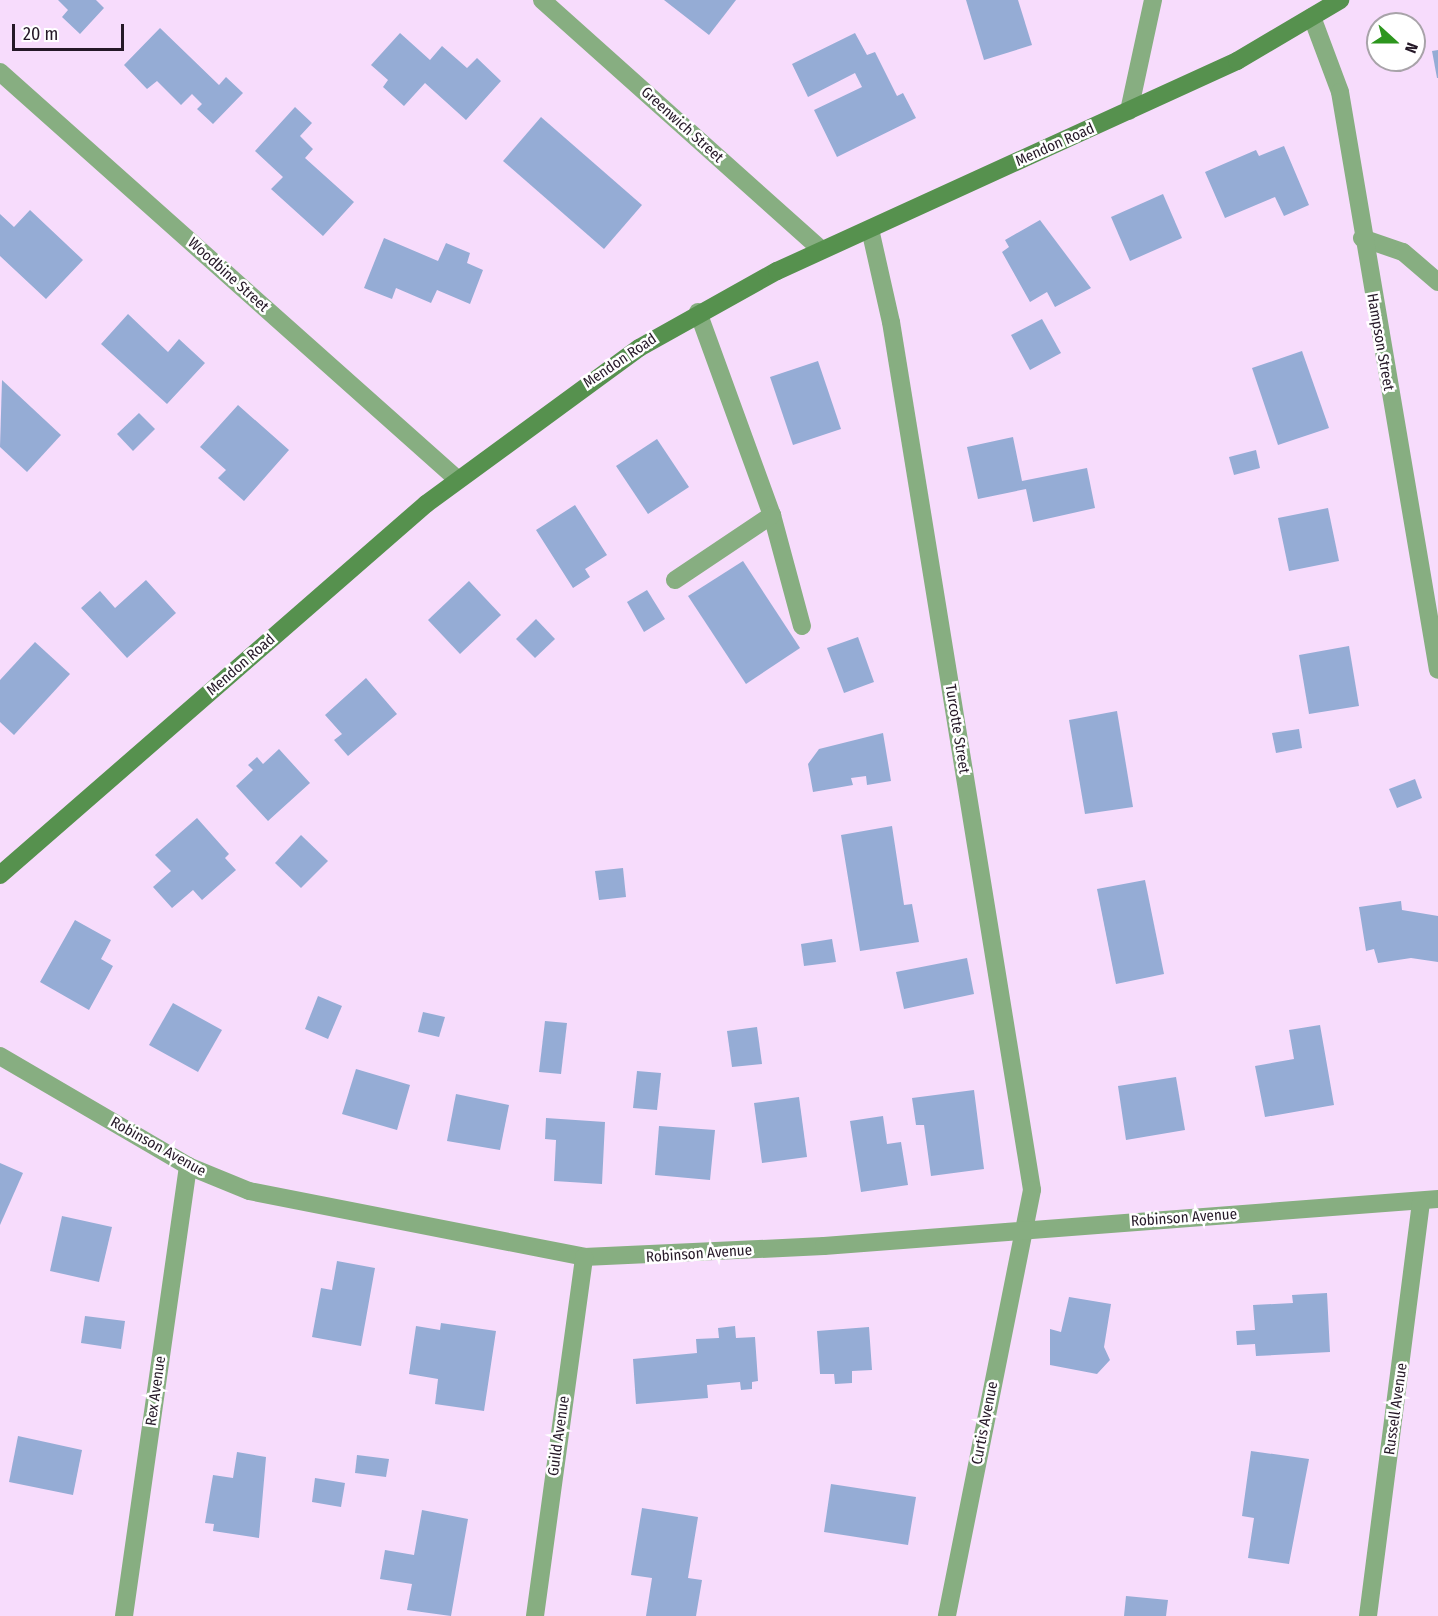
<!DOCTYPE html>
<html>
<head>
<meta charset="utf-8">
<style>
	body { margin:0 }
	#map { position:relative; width:1438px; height:1616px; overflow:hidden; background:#f7dcfc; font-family:"Fira Sans Condensed",sans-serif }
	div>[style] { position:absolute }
	.building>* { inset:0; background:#95acd5 }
	.lane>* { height:18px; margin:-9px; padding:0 9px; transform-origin:9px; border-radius:9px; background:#87ae81 }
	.street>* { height:18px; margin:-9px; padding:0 9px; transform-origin:9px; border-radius:9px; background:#87ae81 }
	.secondary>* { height:18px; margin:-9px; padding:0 9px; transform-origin:9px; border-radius:9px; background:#56914e }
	span { translate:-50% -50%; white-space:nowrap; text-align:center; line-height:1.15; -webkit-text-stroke:5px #fff; paint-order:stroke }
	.street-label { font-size:15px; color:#251827 }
	.north { position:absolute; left:1366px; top:12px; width:60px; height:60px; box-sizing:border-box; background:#fff; border:2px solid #a8a3a9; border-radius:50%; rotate:111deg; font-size:16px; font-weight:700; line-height:24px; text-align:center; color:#251827 }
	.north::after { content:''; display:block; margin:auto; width:21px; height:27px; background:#2d961e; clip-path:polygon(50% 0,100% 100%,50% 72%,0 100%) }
	.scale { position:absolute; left:12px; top:24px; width:112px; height:27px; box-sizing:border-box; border:3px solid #251827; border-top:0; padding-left:8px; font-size:18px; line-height:21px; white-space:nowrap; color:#251827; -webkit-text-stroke:4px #fff; paint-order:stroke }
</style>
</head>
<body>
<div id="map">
	<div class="building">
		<div style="clip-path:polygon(58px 0,96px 0,104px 8px,80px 34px,62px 17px,68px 10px)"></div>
		<div style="clip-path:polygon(664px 0,736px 0,709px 35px)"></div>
		<div style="clip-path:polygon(966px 0,1018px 0,1032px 45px,984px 60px)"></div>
		<div style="clip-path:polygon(160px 28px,219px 85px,226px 77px,243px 93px,213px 124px,197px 109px,202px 104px,192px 94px,181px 105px,157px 81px,147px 89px,124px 65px)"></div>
		<div style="clip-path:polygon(400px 33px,430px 60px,442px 46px,467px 68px,477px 58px,501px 81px,466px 120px,425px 83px,404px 106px,383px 87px,388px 80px,371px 65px)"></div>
		<div style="clip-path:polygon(855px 33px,867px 55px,875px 52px,897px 96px,903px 93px,916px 118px,837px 157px,814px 110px,862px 87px,855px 73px,808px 97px,792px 64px)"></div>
		<div style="clip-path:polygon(1438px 50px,1438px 78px,1437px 78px,1432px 51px)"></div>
		<div style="clip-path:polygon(295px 107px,312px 123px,300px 136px,313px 149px,305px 158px,354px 202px,323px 236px,271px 189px,283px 177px,255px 151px)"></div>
		<div style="clip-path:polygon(541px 117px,642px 205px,604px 249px,503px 161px)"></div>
		<div style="clip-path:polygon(1284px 146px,1309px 205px,1284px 216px,1275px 197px,1225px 218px,1205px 172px,1256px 150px,1259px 156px)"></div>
		<div style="clip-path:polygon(1163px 194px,1182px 238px,1130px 261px,1111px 217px)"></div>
		<div style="clip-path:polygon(30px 210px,83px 260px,46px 299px,0 256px,0 214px,14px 227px)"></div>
		<div style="clip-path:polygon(1040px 220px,1091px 288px,1055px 307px,1047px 292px,1030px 302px,1002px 252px,1009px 247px,1005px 240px)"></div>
		<div style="clip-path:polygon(384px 238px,438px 261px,446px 243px,470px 253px,467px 263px,483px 270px,470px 304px,437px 290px,431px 303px,396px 288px,392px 299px,364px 288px)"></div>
		<div style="clip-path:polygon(128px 314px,168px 352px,179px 339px,205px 363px,167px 404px,101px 344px)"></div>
		<div style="clip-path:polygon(1042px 319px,1061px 353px,1030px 370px,1011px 335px)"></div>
		<div style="clip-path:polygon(1302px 351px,1329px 428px,1278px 445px,1252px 368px)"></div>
		<div style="clip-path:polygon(818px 361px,841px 429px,793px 445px,770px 377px)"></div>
		<div style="clip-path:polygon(2px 380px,61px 435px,27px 472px,0 447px)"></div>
		<div style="clip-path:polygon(238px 405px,289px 450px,244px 501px,218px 478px,226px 470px,200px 447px)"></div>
		<div style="clip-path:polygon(139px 413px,155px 429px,133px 451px,117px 434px)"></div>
		<div style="clip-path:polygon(1013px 437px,1022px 481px,1087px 468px,1095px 508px,1033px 522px,1026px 489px,978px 499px,967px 447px)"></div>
		<div style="clip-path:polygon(657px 439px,689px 487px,648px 514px,616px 466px)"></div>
		<div style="clip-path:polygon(1256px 450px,1260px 468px,1234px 475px,1229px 457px)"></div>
		<div style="clip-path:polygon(575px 505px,607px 555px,585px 569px,590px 577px,573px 588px,536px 530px)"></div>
		<div style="clip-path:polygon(1328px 508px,1339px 561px,1289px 571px,1278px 518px)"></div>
		<div style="clip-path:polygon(743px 561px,800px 648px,746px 684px,688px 596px)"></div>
		<div style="clip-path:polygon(146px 580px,176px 613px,127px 658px,81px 608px,100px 591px,115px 608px)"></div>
		<div style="clip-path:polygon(469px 581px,501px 615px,460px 654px,428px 620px)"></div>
		<div style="clip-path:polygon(647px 590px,665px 619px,644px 632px,627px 602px)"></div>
		<div style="clip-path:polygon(536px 619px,555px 639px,535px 658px,516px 639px)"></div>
		<div style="clip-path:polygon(858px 637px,874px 682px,844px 693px,827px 648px)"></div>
		<div style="clip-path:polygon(35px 642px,70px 674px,14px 735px,0 722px,0 680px)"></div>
		<div style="clip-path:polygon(1349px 646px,1359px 706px,1309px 714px,1299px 655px)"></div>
		<div style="clip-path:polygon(366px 678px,397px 714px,348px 756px,334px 740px,342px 734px,325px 715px)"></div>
		<div style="clip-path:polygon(1117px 711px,1133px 807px,1085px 814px,1069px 720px)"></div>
		<div style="clip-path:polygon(1299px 729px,1302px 748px,1276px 753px,1272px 733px)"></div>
		<div style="clip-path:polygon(883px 733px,891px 781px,867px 785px,866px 776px,851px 778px,853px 785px,813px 792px,808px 764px,819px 749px)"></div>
		<div style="clip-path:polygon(279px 749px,310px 783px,268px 821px,236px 786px,253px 770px,248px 765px,257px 757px,263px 764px)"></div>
		<div style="clip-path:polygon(1415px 779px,1422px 798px,1397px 808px,1389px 789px)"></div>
		<div style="clip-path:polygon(197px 818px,229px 854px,225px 858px,236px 870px,202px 900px,193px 890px,172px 908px,153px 887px,171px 871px,155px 855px)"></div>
		<div style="clip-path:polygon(892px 826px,904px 905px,912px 904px,919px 942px,860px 951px,841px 835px)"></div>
		<div style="clip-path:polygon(301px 835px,328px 861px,301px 888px,275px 863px)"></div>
		<div style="clip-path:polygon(623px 868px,626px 897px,599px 900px,595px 871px)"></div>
		<div style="clip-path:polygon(1145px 880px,1164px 974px,1116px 984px,1097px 889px)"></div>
		<div style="clip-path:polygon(1401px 901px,1402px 910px,1438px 916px,1438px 962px,1411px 958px,1378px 963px,1374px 949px,1366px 951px,1359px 907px)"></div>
		<div style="clip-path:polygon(75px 920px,111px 940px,101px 959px,113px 966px,89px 1010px,40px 982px)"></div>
		<div style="clip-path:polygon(832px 939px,836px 962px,804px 966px,801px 944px)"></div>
		<div style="clip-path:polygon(967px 958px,974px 994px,904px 1009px,896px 972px)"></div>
		<div style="clip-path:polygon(318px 996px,342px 1006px,328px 1039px,305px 1029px)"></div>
		<div style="clip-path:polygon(173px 1003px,222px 1030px,198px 1072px,149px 1045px)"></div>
		<div style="clip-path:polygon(423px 1012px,445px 1017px,439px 1037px,418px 1032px)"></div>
		<div style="clip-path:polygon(545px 1021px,567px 1023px,561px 1074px,539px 1072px)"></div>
		<div style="clip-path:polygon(1320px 1025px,1334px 1105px,1265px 1117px,1255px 1066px,1294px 1059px,1289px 1030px)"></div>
		<div style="clip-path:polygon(757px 1027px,762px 1064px,732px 1067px,727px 1031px)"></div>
		<div style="clip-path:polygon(356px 1069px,410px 1085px,397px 1130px,342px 1114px)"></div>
		<div style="clip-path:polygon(637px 1071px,661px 1073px,657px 1110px,633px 1108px)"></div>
		<div style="clip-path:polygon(1176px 1077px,1185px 1130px,1126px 1140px,1118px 1086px)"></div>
		<div style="clip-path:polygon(974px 1090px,984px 1169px,931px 1176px,924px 1125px,916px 1125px,912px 1098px)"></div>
		<div style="clip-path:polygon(456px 1094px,509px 1105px,500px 1150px,447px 1141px)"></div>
		<div style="clip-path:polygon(799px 1097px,807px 1157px,762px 1163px,754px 1103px)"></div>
		<div style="clip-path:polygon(883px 1116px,887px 1144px,901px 1142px,908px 1185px,861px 1192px,850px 1121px)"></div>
		<div style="clip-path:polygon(546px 1118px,605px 1122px,602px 1184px,554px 1181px,556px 1140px,545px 1139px)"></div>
		<div style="clip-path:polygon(659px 1126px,715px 1130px,710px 1180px,655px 1175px)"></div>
		<div style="clip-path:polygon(0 1163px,23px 1173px,0 1225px)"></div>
		<div style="clip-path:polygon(62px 1216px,112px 1227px,99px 1282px,50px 1271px)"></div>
		<div style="clip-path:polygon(337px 1261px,375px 1268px,361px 1346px,312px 1337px,321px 1288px,332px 1290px)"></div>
		<div style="clip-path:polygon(1327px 1293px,1330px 1352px,1256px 1356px,1255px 1344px,1237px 1345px,1236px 1331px,1255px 1330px,1253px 1305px,1293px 1303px,1292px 1295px)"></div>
		<div style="clip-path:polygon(1069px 1297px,1111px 1304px,1104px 1347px,1110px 1360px,1097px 1374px,1050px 1365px,1050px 1329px,1061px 1332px)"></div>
		<div style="clip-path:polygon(85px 1316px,125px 1321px,121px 1349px,81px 1343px)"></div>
		<div style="clip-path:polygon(441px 1323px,496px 1331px,484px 1411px,435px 1404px,438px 1379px,409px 1374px,416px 1326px,440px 1330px)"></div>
		<div style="clip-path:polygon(735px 1326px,736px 1338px,755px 1337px,758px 1381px,752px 1382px,752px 1389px,741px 1390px,740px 1382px,707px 1385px,708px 1398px,636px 1404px,633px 1359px,697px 1353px,696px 1339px,719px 1338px,718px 1328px)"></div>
		<div style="clip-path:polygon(869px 1327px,872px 1370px,852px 1371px,852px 1383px,835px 1384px,834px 1374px,820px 1374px,817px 1331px)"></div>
		<div style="clip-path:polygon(18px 1436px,82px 1450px,73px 1495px,9px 1482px)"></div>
		<div style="clip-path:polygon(1251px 1451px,1309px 1459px,1289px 1564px,1248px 1558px,1254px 1518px,1242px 1516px)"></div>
		<div style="clip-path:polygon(237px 1452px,266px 1457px,259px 1538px,213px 1531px,214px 1524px,205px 1523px,213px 1475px,233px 1478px)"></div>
		<div style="clip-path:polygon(357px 1455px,389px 1459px,386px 1477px,355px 1473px)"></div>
		<div style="clip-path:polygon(315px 1478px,345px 1483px,341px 1507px,312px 1502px)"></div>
		<div style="clip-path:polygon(831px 1484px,916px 1497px,908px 1545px,824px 1532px)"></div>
		<div style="clip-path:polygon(642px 1508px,698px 1517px,688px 1578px,702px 1580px,696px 1616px,646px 1616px,652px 1578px,631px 1575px)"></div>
		<div style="clip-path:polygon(422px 1510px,468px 1519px,451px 1616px,407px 1610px,412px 1584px,380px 1579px,385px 1550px,414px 1555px)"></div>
		<div style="clip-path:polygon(1126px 1596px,1168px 1600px,1166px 1616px,1124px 1616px)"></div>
	</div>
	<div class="lane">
		<div style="left:1362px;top:238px;width:43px;rotate:18.9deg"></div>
		<div style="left:1403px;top:252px;width:46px;rotate:40.6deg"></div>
		<div style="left:698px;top:312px;width:216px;rotate:70deg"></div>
		<div style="left:772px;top:515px;width:115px;rotate:74.9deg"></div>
		<div style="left:675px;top:580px;width:117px;rotate:-33.8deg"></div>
	</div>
	<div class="street">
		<div style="left:542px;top:0;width:375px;rotate:41.8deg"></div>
		<div style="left:1312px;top:17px;width:80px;rotate:69.5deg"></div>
		<div style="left:1340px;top:92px;width:586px;rotate:80.38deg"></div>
		<div style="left:0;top:72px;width:612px;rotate:41.69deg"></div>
		<div style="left:1129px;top:111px;width:114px;rotate:-77.8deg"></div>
		<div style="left:870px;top:229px;width:95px;rotate:77.3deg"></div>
		<div style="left:891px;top:322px;width:879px;rotate:80.77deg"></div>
		<div style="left:1032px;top:1190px;width:434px;rotate:101.3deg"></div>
		<div style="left:0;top:1056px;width:218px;rotate:30.3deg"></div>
		<div style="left:188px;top:1166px;width:66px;rotate:22.3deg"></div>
		<div style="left:249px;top:1191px;width:341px;rotate:11.1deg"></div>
		<div style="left:584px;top:1257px;width:240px;rotate:-2.6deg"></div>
		<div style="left:824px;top:1246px;width:616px;rotate:-4.38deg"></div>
		<div style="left:124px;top:1616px;width:455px;rotate:-81.9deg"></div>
		<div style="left:535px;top:1616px;width:362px;rotate:-82.2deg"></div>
		<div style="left:1368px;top:1616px;width:418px;rotate:-82.7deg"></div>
	</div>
	<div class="secondary">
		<div style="left:0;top:875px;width:565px;rotate:-41.05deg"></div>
		<div style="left:426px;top:504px;width:264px;rotate:-36.2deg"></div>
		<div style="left:639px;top:348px;width:158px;rotate:-29.2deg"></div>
		<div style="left:777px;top:271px;width:506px;rotate:-24.54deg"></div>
		<div style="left:1237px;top:61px;width:120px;rotate:-30.6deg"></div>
	</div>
	<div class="street-label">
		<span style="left:682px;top:125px;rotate:42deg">Greenwich Street</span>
		<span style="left:1055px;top:145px;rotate:-24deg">Mendon Road</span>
		<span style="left:228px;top:275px;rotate:42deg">Woodbine Street</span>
		<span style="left:1380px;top:342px;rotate:80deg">Hampson Street</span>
		<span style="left:620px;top:361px;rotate:-34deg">Mendon Road</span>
		<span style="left:241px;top:665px;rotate:-41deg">Mendon Road</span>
		<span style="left:957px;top:729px;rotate:81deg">Turcotte Street</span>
		<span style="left:158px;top:1147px;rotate:29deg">Robinson Avenue</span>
		<span style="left:1184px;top:1218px;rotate:-4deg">Robinson Avenue</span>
		<span style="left:699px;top:1254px;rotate:-4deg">Robinson Avenue</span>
		<span style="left:156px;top:1391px;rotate:-82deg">Rex Avenue</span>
		<span style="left:1396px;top:1409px;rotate:-82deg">Russell Avenue</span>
		<span style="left:985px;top:1423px;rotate:-79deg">Curtis Avenue</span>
		<span style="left:559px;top:1436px;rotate:-82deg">Guild Avenue</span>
	</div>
	<div class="north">N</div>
	<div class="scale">20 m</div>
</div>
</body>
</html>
